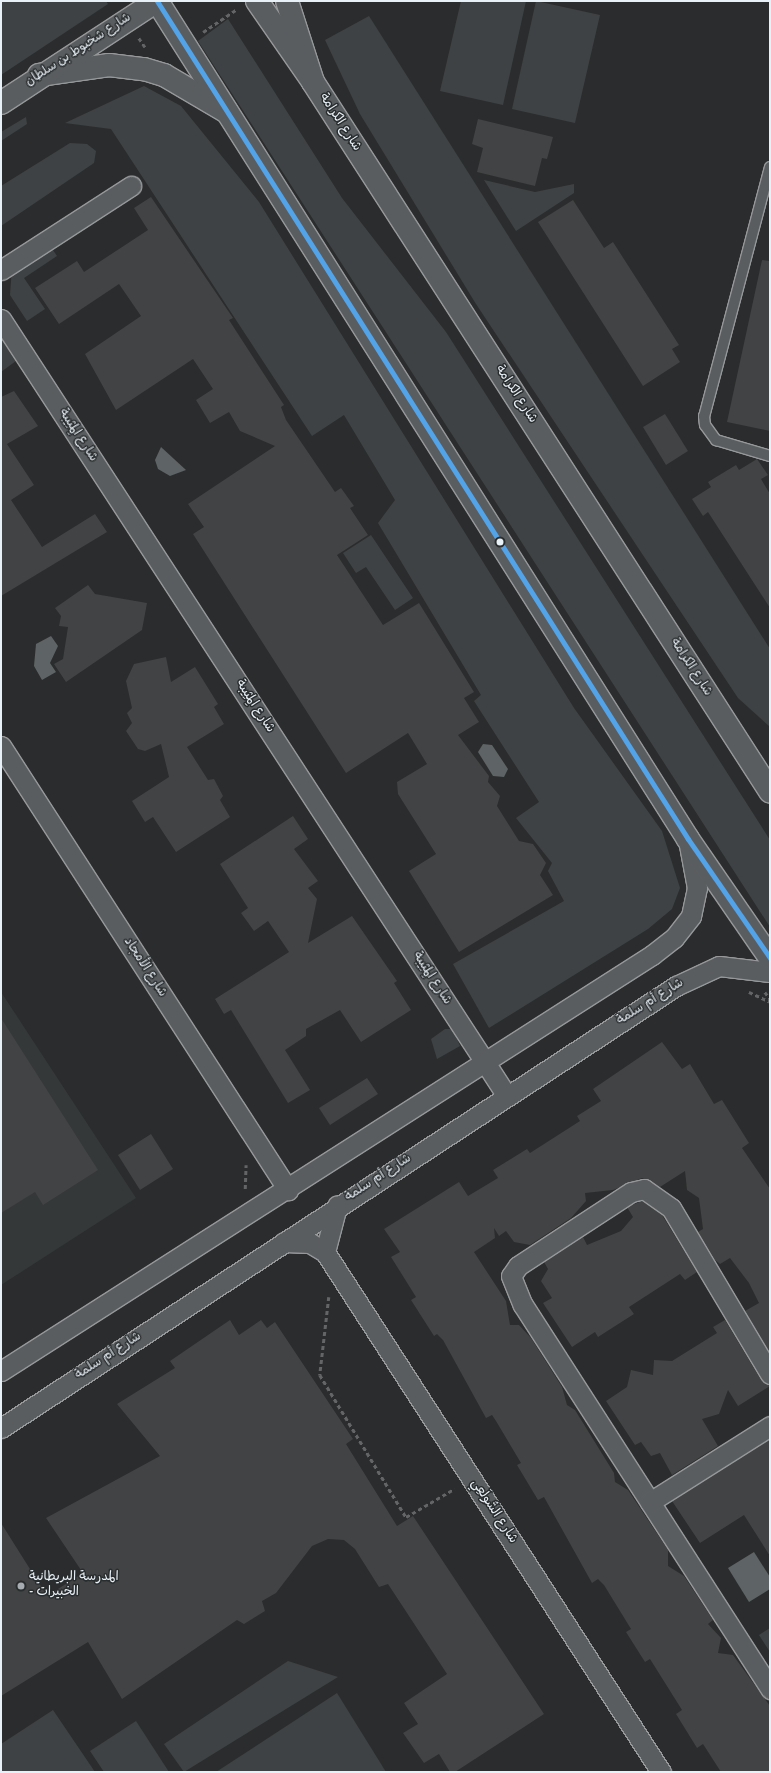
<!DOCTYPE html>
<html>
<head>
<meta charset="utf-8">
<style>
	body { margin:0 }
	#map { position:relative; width:771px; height:1773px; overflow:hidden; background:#2b2c2d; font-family:Dekko,"Playpen Sans Arabic",sans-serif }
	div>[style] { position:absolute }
	.built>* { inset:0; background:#353839 }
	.green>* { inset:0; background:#3f4244 }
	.water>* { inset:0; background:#5e6365 }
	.building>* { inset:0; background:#424344 }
	.path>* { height:2.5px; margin-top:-1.25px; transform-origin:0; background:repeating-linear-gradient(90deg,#636566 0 4px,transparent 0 7px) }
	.roads { filter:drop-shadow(1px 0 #96989a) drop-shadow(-1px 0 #96989a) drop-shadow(0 1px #96989a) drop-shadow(0 -1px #96989a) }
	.lane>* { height:10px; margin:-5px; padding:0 5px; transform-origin:5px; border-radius:5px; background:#5a5d60 }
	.street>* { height:19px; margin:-9.5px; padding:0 9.5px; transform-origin:9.5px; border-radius:9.5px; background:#5a5d60 }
	.secondary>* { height:22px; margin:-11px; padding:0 11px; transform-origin:11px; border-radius:11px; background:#5a5d60 }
	.primary>* { height:22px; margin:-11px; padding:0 11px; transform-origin:11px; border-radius:11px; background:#5a5d60 }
	.bus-1>* { height:5px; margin:-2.5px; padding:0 2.5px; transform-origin:2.5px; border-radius:2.5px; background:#53a3e8 }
	.dots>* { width:11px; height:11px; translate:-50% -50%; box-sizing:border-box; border:2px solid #2a2d2e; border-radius:50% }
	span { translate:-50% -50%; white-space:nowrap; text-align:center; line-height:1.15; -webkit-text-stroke:3px #2a2d2e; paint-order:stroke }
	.street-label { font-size:13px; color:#e8f1f8 }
	.poi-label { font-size:13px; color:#e8f1f8 }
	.left { translate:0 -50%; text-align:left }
	.frame { position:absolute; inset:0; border:2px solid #e8f1f8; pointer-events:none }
</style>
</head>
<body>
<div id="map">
	<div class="built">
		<div style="clip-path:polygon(1px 992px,136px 1198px,1px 1285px)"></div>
	</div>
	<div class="green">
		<div style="clip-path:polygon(1px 1px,106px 1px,108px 4px,1px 75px)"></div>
		<div style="clip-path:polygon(461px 1px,526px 1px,503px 105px,440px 91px)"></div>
		<div style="clip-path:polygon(536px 1px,600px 15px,575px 123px,512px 109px)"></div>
		<div style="clip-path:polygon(369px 16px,770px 649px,770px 727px,738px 698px,476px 304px,360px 114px,325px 40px)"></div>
		<div style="clip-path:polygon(228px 19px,342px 198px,446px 332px,770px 840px,770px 927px,198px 41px)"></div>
		<div style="clip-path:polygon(144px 86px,181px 106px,259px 202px,574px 708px,662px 831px,680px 888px,672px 909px,648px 929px,489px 1028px,453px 964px,564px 901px,548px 871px,552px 863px,516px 818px,539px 802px,474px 701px,481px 695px,378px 523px,395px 500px,344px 415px,312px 436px,111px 129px,65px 123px)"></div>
		<div style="clip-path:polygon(26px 117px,27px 124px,1px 141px,1px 132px)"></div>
		<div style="clip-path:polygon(70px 143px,87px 144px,96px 151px,94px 163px,1px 226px,1px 186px)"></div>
		<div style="clip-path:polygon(484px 180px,535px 192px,574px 184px,574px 193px,516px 231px)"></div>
		<div style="clip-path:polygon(47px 241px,57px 256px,24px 278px,45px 309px,27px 321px,10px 295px,12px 267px)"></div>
		<div style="clip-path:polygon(1px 331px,20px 358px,1px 372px)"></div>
		<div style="clip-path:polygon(371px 535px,413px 598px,395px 610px,366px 567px,356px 573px,343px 553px)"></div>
		<div style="clip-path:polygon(445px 1029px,453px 1029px,460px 1046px,437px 1059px,431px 1039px)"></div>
		<div style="clip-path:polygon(770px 1628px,770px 1652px,759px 1635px)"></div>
		<div style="clip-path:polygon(288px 1661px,338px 1677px,184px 1772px,164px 1744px)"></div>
		<div style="clip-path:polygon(337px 1693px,386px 1772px,216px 1772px)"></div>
		<div style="clip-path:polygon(53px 1710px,95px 1772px,1px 1772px,1px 1744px)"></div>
		<div style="clip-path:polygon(136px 1721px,169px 1772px,104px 1772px,90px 1751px)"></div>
	</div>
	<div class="water">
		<div style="clip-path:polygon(161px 447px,186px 470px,170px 476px,158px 469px,155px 460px)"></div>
		<div style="clip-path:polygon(51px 636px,58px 646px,50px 663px,56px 672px,42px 680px,34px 666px,36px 644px)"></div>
		<div style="clip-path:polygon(483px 744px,492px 745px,508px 769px,504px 777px,493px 776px,478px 752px)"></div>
		<div style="clip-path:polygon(754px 1552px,770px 1577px,770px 1589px,749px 1602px,728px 1568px)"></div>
	</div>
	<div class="building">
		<div style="clip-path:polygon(478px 119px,553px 137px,547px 159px,542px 158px,535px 186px,477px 172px,483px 148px,472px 144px)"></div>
		<div style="clip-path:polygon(151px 197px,233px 318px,229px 320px,284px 405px,281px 407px,286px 420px,335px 492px,341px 488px,354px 506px,350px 508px,368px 535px,337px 555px,383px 625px,419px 603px,474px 692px,464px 698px,479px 722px,458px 735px,489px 776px,488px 782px,500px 796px,497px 806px,519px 841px,533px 844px,546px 863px,540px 875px,553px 895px,459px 952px,409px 871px,436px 854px,398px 794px,397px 782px,427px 764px,408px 733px,346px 773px,193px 534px,204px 527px,188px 504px,275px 446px,240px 431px,229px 412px,210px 423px,196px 400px,213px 389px,193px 359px,116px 410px,85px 354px,141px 316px,119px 284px,59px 324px,35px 288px,77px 261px,84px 272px,148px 230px,134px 208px)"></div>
		<div style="clip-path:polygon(573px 200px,604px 248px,613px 242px,679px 345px,672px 349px,680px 362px,643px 386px,538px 222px)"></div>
		<div style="clip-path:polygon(762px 260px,770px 261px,770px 431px,727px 422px)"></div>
		<div style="clip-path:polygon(14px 391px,38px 426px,7px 444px,34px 485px,11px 500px,42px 547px,95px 514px,107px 532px,1px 596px,1px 397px)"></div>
		<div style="clip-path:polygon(665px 414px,688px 451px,666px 465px,643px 427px)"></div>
		<div style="clip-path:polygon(757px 459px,768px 475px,761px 479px,770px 494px,770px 608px,708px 512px,703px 516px,692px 499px,711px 487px,708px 482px,736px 465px,739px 470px)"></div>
		<div style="clip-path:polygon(88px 585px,95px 594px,147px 603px,142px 630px,66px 682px,54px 664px,63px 659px,68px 627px,59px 626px,61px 616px,55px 608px)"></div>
		<div style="clip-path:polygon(166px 657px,171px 682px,195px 667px,218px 704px,214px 707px,224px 724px,187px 747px,208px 780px,214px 779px,223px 796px,220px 800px,230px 817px,176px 852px,153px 817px,145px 822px,132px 801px,169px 777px,161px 744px,145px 751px,138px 749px,126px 731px,132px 723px,127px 713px,132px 708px,126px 681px,134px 664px)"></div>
		<div style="clip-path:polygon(293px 816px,308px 839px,294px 849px,318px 881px,308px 888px,317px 899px,308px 943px,352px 916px,397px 981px,394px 983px,411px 1010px,361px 1042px,340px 1010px,306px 1029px,306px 1036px,285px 1050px,310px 1090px,288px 1103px,231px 1010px,224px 1014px,215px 999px,289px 952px,268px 921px,254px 931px,241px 913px,248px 908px,220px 864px)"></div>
		<div style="clip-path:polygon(1px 1018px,98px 1170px,43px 1205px,35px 1192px,1px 1213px)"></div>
		<div style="clip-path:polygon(662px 1042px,682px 1069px,690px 1064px,714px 1104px,722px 1100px,749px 1143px,742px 1148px,770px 1189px,770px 1353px,745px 1311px,759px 1303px,749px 1283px,730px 1258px,720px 1264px,715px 1260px,698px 1232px,703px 1229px,699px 1198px,687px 1190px,685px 1171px,660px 1187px,642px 1178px,613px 1190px,585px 1193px,586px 1201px,571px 1218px,530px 1245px,514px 1242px,506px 1231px,499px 1236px,494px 1228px,495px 1238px,474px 1252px,506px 1301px,510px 1325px,519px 1325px,531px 1338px,562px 1387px,567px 1405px,575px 1410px,614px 1473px,615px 1482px,628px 1490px,668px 1550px,668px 1566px,684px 1576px,713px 1620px,708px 1624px,721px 1638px,718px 1653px,733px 1655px,770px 1706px,770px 1772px,721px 1772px,703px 1744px,697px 1748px,676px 1714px,682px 1710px,650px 1659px,645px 1662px,626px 1632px,631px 1629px,604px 1585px,598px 1579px,592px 1583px,544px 1497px,538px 1500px,517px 1465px,521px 1463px,496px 1421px,492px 1415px,486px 1418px,443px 1340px,437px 1334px,434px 1336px,411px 1300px,416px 1297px,391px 1257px,400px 1252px,384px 1229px,459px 1182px,468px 1196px,498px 1178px,493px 1170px,527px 1149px,530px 1153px,580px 1121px,577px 1116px,601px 1101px,593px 1089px)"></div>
		<div style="clip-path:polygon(367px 1078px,378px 1094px,330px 1125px,319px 1108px)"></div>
		<div style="clip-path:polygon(151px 1134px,173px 1169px,140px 1190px,118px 1155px)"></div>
		<div style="clip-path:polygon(642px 1201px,662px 1215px,697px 1272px,685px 1280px,680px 1274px,629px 1307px,634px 1314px,598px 1337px,595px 1332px,572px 1347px,543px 1303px,552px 1298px,541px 1281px,548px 1269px,544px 1262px,583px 1237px,587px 1245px,621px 1231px,633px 1217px,627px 1207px)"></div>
		<div style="clip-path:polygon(230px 1320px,239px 1335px,261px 1320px,267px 1328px,275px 1322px,353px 1439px,346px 1444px,397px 1526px,413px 1516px,544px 1714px,455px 1772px,450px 1772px,439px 1754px,424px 1763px,403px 1733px,418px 1724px,404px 1703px,447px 1674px,388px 1584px,379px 1587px,355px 1549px,344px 1540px,328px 1539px,312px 1546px,276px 1593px,262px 1601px,265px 1611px,244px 1624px,237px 1620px,122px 1699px,88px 1642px,1px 1696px,1px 1523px,47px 1596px,83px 1573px,46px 1518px,160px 1456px,117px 1404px,175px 1368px,170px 1361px)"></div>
		<div style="clip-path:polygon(725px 1320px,761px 1380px,770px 1386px,738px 1406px,728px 1390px,719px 1414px,702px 1419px,718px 1446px,672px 1475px,660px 1453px,651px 1456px,641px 1442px,635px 1445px,606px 1401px,627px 1387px,631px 1370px,653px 1375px,654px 1360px,672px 1361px,717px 1333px,713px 1327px)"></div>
		<div style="clip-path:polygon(770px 1439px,770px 1556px,744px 1515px,700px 1543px,672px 1501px)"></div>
	</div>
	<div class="path">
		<div style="left:203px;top:32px;width:41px;rotate:-34.1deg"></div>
		<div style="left:139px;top:38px;width:11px;rotate:56deg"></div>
		<div style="left:749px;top:992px;width:23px;rotate:25deg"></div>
		<div style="left:765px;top:992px;width:9px;rotate:54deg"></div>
		<div style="left:245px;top:1189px;width:24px;rotate:-88deg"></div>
		<div style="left:329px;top:1297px;width:79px;rotate:96.6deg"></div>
		<div style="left:320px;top:1375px;width:166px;rotate:58.8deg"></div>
		<div style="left:406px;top:1517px;width:56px;rotate:-30.3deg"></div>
	</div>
	<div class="roads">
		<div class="lane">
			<div style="left:770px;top:167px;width:258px;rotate:104.8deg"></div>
			<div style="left:704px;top:416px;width:9px;rotate:84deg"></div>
			<div style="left:705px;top:425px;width:19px;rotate:54deg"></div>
			<div style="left:716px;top:440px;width:56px;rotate:16.5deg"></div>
		</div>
		<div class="street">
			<div style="left:1px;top:270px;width:155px;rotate:-32.9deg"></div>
			<div style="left:1px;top:319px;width:927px;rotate:56.93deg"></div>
			<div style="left:1px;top:746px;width:529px;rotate:57.12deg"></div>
			<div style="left:284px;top:1242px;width:26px;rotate:2deg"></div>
			<div style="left:310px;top:1243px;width:17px;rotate:31deg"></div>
			<div style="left:325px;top:1252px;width:619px;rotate:57.13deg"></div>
			<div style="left:325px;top:1252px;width:48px;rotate:-75.4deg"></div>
			<div style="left:1px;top:1371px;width:773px;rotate:-32.58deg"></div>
			<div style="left:652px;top:955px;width:28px;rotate:-38deg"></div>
			<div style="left:674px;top:938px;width:28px;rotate:-52deg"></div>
			<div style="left:691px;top:916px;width:29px;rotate:-78deg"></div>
			<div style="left:697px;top:888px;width:49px;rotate:-100.6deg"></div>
			<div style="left:770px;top:1374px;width:193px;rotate:-120.8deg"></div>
			<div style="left:671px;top:1208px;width:33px;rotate:-145deg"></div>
			<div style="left:644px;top:1189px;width:13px;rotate:167deg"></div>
			<div style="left:631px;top:1192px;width:135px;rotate:146.8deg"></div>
			<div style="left:518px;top:1266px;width:12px;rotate:125deg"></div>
			<div style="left:511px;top:1276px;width:31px;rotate:68deg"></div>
			<div style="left:523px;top:1305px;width:457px;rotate:57.2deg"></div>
			<div style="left:1px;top:1428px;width:807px;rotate:-33.22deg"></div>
			<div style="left:676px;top:986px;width:47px;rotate:-24.9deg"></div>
			<div style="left:719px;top:966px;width:51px;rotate:6.7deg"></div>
			<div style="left:650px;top:1502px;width:142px;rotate:-32.3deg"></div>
		</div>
		<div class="secondary">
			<div style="left:157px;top:1px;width:992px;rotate:57.64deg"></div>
			<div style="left:688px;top:839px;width:145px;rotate:55.4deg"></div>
			<div style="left:257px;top:1px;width:98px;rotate:55.3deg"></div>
			<div style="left:313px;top:82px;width:844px;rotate:57.2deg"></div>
		</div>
		<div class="primary">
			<div style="left:287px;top:1px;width:85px;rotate:72.2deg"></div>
			<div style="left:39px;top:75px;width:71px;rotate:-8.1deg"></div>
			<div style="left:109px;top:65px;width:35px;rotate:7deg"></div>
			<div style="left:144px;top:69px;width:21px;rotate:17deg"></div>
			<div style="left:164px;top:75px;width:73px;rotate:30.4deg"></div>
			<div style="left:1px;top:103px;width:186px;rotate:-33.2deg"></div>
		</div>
	</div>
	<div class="bus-1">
		<div style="left:157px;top:1px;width:992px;rotate:57.64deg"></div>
		<div style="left:688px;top:839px;width:145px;rotate:55.4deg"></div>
	</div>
	<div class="dots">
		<div style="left:500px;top:542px;background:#e8f1f8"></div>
		<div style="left:21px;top:1586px;background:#a6acb1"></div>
	</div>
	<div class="street-label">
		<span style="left:79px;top:51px;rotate:-33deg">شارع شخبوط بن سلطان</span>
		<span style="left:339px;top:123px;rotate:57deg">شارع الكرامة</span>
		<span style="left:515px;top:395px;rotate:57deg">شارع الكرامة</span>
		<span style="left:77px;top:436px;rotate:57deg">شارع المِثِيبة</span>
		<span style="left:690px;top:668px;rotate:57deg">شارع الكرامة</span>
		<span style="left:254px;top:707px;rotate:57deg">شارع المِثِيبة</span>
		<span style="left:144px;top:968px;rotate:57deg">شارع الأمجاد</span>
		<span style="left:431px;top:979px;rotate:57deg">شارع المِثِيبة</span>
		<span style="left:651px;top:1003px;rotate:-32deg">شارع أم سلمة</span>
		<span style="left:379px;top:1179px;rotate:-33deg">شارع أم سلمة</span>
		<span style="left:109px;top:1357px;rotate:-33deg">شارع أم سلمة</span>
		<span style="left:493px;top:1512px;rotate:57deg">شارع السُّولَعِي</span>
	</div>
	<div class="poi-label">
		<span class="left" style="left:29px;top:1586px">المدرسة البريطانية<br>- الخبيرات</span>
	</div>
	<div class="frame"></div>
</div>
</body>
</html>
